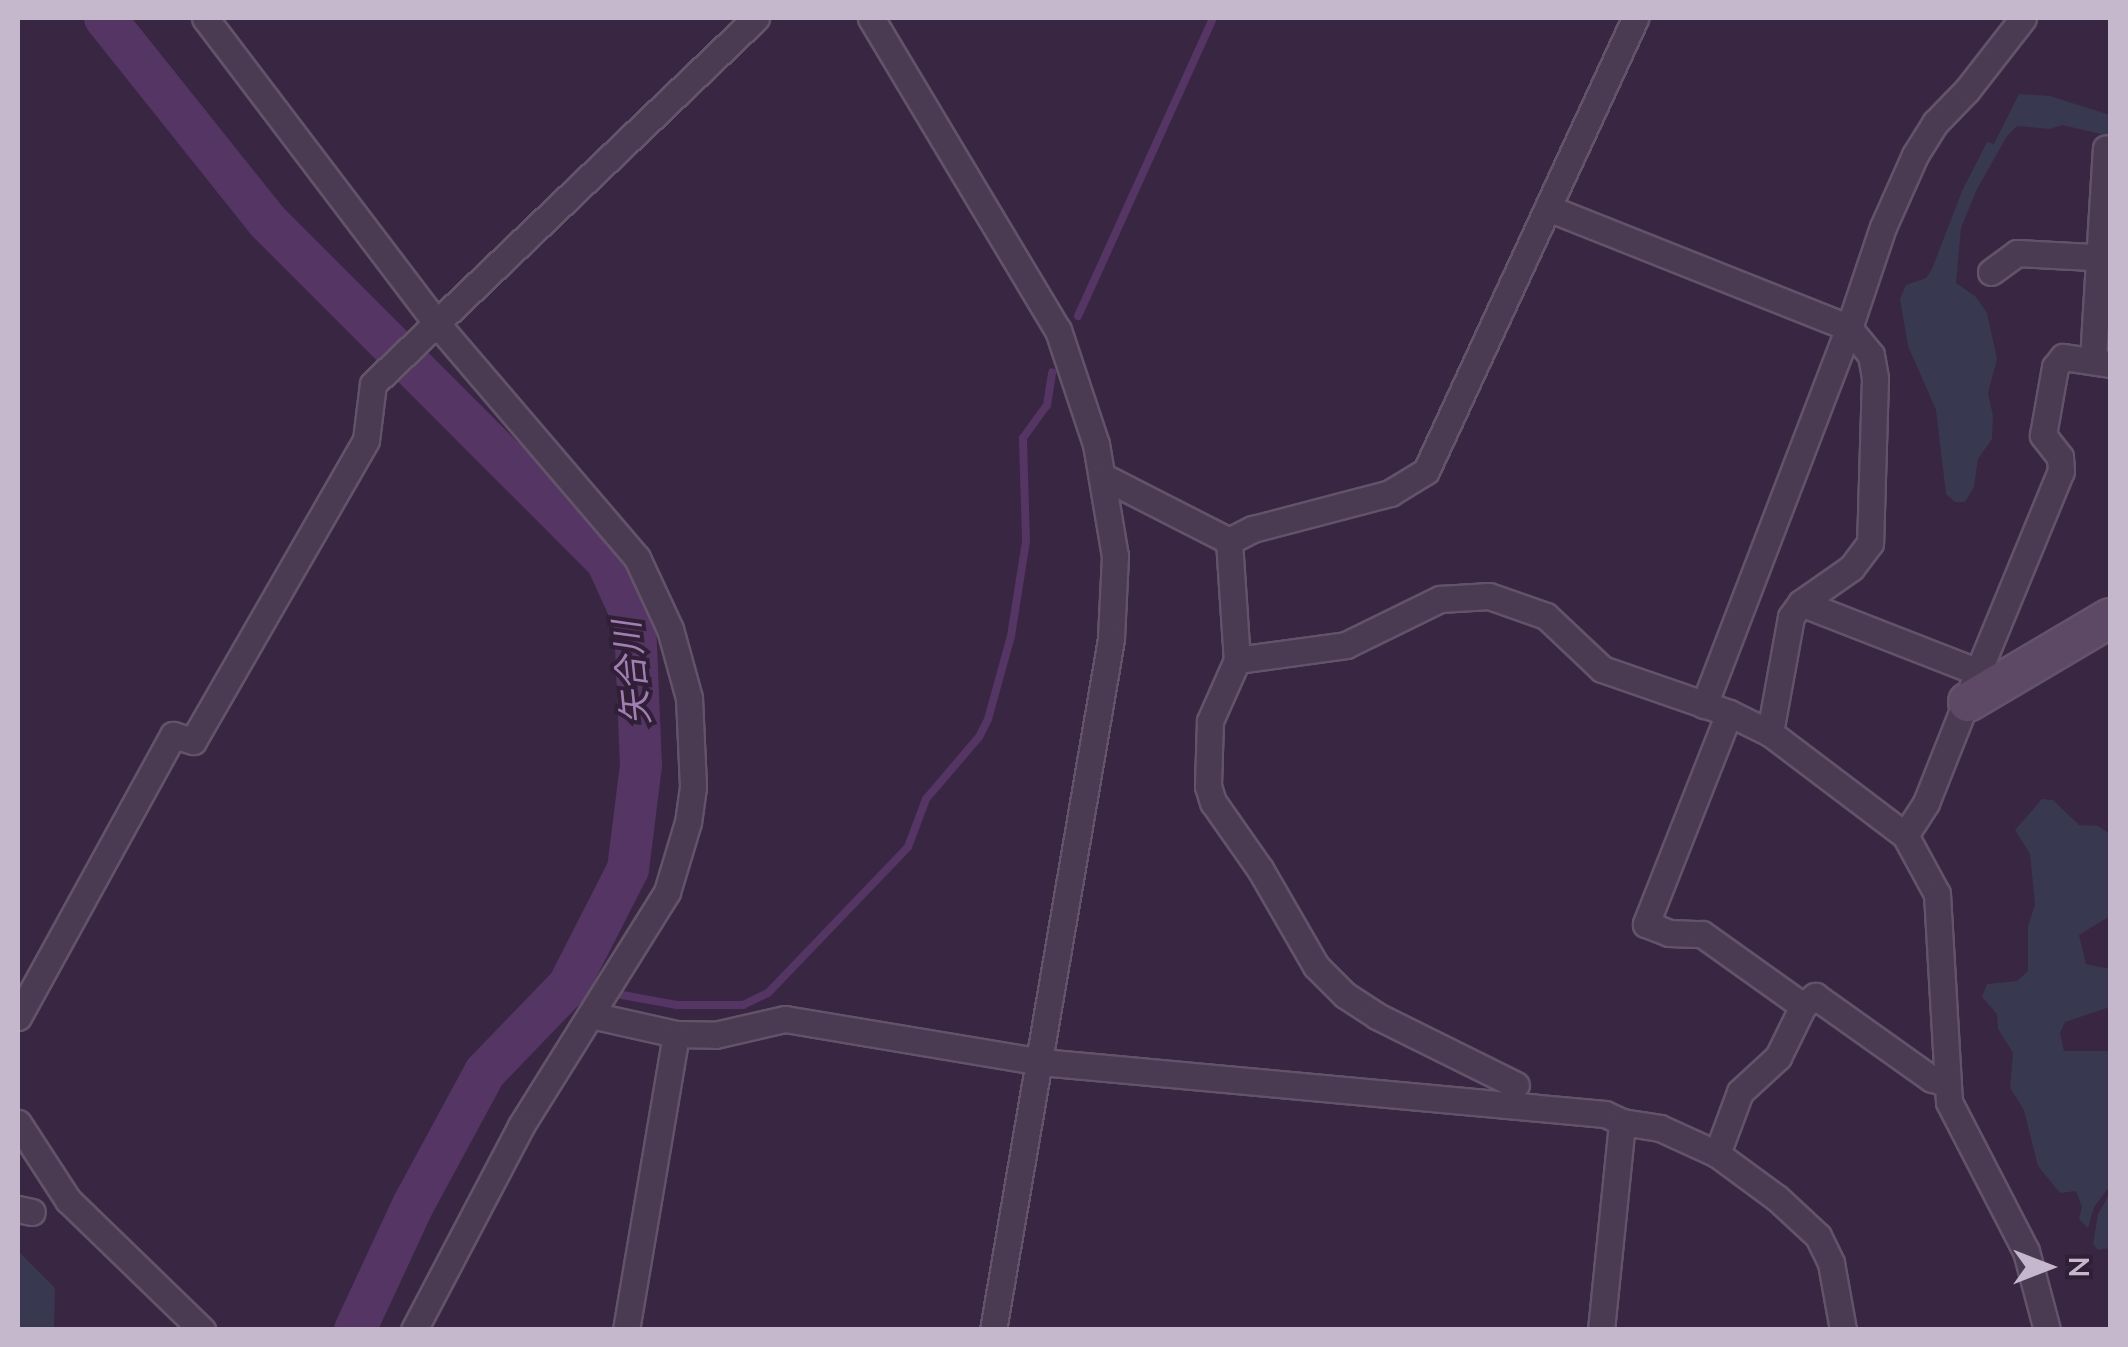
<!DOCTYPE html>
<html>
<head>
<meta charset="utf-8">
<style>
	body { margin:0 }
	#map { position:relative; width:2128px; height:1347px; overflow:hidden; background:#392642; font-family:"Nunito Sans","Noto Sans JP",sans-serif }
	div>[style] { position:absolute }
	.green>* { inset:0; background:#383851 }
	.stream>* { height:8px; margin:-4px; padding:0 4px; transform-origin:4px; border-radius:4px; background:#543563 }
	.river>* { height:42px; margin:-21px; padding:0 21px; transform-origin:21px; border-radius:21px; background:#543563 }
	.roads { filter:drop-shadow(2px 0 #635369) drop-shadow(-2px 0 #635369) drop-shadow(0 2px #635369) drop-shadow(0 -2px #635369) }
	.street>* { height:25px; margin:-12.5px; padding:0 12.5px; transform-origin:12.5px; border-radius:12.5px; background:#4b3b52 }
	.secondary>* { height:38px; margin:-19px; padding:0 19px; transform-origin:19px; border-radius:19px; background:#5d4965 }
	span { translate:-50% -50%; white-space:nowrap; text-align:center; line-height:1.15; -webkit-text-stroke:8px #301f37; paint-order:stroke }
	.water-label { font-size:35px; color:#a17fb3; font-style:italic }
	.frame { position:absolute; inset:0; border:20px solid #c6b8cc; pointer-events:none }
	.north { position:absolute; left:1998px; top:1217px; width:100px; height:100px; -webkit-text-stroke:8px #301f37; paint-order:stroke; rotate:90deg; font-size:28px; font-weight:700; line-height:40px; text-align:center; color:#c6b8cc }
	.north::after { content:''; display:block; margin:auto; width:35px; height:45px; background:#c6b8cc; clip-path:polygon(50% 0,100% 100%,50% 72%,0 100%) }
</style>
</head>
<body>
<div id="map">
	<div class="green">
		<div style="clip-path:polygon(2019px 94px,2050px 96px,2110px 115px,2110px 136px,2062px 125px,2050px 129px,2017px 126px,2007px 136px,1976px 191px,1961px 228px,1956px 283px,1976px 297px,1987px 313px,1997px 359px,1988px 393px,1993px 416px,1992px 439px,1978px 459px,1974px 487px,1965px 502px,1955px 502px,1946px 494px,1936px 410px,1908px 346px,1900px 299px,1906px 285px,1926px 278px,1932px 269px,1962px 191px,1987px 142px,1994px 144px)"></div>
		<div style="clip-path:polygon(2042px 799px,2053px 800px,2079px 825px,2098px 826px,2110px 834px,2110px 916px,2079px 935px,2086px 964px,2110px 969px,2110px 1007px,2065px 1022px,2060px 1033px,2064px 1051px,2110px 1051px,2110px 1186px,2094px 1207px,2088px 1228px,2079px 1219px,2082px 1207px,2076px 1191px,2060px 1193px,2038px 1166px,2024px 1110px,2010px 1088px,2013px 1053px,1998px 1029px,1997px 1014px,1982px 997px,1987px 984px,2017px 981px,2028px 971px,2028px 926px,2035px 905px,2030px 854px,2015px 830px)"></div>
		<div style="clip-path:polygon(2110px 1193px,2110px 1248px,2098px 1250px,2093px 1244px,2098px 1214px)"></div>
		<div style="clip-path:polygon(18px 1251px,55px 1288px,54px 1329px,18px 1329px)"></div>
	</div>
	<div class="stream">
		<div style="left:1078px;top:316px;width:327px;rotate:-65.6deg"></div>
		<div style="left:569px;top:985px;width:29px;rotate:10deg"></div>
		<div style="left:611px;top:993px;width:67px;rotate:10.3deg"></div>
		<div style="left:677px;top:1005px;width:66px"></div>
		<div style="left:743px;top:1005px;width:28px;rotate:-26deg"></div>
		<div style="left:768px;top:993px;width:202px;rotate:-46.2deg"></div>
		<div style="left:908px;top:847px;width:51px;rotate:-69.4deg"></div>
		<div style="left:926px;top:799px;width:82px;rotate:-49.5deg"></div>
		<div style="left:979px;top:737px;width:20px;rotate:-63deg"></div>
		<div style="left:988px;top:719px;width:86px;rotate:-74.5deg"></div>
		<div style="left:1011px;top:636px;width:96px;rotate:-81deg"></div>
		<div style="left:1026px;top:541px;width:103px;rotate:-91.7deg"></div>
		<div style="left:1023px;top:438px;width:41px;rotate:-54deg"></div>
		<div style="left:1047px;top:405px;width:33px;rotate:-81deg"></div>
	</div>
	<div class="river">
		<div style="left:105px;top:18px;width:260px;rotate:51.4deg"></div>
		<div style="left:267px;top:221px;width:481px;rotate:45deg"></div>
		<div style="left:607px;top:561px;width:68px;rotate:65.7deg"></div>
		<div style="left:635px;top:623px;width:142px;rotate:87.6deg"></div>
		<div style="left:641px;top:765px;width:105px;rotate:97.1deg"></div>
		<div style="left:628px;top:869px;width:130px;rotate:117deg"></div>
		<div style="left:569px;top:985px;width:121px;rotate:134deg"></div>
		<div style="left:485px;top:1072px;width:151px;rotate:118.4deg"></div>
		<div style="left:413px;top:1205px;width:138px;rotate:114.9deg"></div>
	</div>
	<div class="roads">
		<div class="street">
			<div style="left:205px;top:18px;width:385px;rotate:52.8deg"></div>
			<div style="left:438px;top:325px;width:306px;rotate:49.5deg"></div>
			<div style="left:637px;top:558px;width:78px;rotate:65.1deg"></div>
			<div style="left:670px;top:629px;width:72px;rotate:74.6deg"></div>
			<div style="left:689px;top:698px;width:89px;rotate:87.4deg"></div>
			<div style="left:693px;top:787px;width:35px;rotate:98deg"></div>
			<div style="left:688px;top:822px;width:73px;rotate:106.7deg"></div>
			<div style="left:667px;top:892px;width:276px;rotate:122deg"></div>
			<div style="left:521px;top:1126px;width:230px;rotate:117.7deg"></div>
			<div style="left:871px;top:18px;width:364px;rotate:59.1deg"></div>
			<div style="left:1058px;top:330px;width:120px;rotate:71.6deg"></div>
			<div style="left:1096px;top:444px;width:114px;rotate:80.4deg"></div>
			<div style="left:1115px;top:556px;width:83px;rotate:92.8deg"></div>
			<div style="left:1111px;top:639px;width:701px;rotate:99.69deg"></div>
			<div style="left:1548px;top:208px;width:324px;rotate:21.7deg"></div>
			<div style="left:1849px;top:328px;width:35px;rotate:51deg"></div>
			<div style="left:1871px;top:355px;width:23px;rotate:80deg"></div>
			<div style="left:1875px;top:378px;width:165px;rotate:91.7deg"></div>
			<div style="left:1870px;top:543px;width:31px;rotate:127deg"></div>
			<div style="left:1851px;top:568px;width:61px;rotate:145deg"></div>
			<div style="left:1801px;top:603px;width:17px;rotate:126deg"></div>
			<div style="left:1791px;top:617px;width:118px;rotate:100.3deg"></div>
			<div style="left:1991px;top:272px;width:32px;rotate:-36deg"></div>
			<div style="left:2017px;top:253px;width:93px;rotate:3.1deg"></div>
			<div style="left:2093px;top:359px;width:211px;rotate:-86.5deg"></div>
			<div style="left:1104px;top:477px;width:140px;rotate:27.1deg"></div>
			<div style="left:1229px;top:541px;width:119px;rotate:86.2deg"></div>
			<div style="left:1237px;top:660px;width:67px;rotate:113.9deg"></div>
			<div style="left:1210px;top:721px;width:65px;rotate:91.8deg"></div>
			<div style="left:1208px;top:786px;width:17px;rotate:73deg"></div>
			<div style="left:1213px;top:802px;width:82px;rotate:55deg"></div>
			<div style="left:1260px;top:869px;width:112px;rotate:60deg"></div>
			<div style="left:1316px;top:966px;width:41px;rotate:45deg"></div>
			<div style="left:1345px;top:995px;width:38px;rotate:33deg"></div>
			<div style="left:1377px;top:1016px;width:155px;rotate:26.4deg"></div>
			<div style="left:1229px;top:541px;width:27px;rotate:-27deg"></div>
			<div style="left:1253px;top:529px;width:142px;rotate:-14.7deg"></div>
			<div style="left:1390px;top:493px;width:42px;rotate:-31.4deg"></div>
			<div style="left:1426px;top:471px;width:499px;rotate:-65.2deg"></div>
			<div style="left:1801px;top:603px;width:190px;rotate:21.3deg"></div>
			<div style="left:1978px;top:672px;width:141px;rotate:111.7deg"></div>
			<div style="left:1926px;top:803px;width:38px;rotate:123deg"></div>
			<div style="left:1237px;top:660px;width:110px;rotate:-7.8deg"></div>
			<div style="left:1346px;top:645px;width:105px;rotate:-26.1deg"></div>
			<div style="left:1440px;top:599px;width:49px;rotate:-3.5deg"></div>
			<div style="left:1489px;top:596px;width:60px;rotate:19.3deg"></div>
			<div style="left:1546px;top:616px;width:77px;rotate:43.4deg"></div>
			<div style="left:1602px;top:669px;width:134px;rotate:19.1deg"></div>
			<div style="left:1729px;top:713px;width:46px;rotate:26deg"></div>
			<div style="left:1770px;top:733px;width:169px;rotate:37.1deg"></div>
			<div style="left:1905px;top:835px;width:67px;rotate:61.5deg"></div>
			<div style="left:1937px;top:894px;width:208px;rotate:86.7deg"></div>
			<div style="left:1949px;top:1102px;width:168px;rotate:62.7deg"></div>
			<div style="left:2026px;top:1251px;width:82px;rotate:75.1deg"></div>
			<div style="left:1978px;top:672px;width:217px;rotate:-67.6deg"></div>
			<div style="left:2061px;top:471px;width:14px;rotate:-94deg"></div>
			<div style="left:2060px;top:457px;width:28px;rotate:-128deg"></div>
			<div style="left:2043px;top:435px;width:69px;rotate:-80deg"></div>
			<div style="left:2055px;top:367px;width:13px;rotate:-51deg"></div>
			<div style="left:2063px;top:357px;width:48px;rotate:8.5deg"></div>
			<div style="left:1704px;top:705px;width:404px;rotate:-69deg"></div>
			<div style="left:1849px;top:328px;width:107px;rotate:-71.4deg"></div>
			<div style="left:1883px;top:227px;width:79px;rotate:-66deg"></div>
			<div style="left:1915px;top:155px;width:38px;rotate:-58deg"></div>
			<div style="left:1935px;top:123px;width:46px;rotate:-45.9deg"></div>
			<div style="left:1967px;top:90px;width:91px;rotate:-52.1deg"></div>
			<div style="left:1729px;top:713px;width:227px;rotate:111.5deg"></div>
			<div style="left:1646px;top:924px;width:25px;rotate:21deg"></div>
			<div style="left:1669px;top:933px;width:33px;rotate:2deg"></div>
			<div style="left:1702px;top:934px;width:124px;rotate:35.5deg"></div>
			<div style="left:591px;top:1015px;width:87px;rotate:12.6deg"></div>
			<div style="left:676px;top:1034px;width:39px;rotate:1deg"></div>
			<div style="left:715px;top:1035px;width:72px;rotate:-12.9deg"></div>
			<div style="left:785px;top:1019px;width:260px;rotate:9.5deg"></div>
			<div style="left:1041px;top:1062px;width:566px;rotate:5.27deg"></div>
			<div style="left:1605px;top:1114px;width:19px;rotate:25deg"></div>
			<div style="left:1622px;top:1122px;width:38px;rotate:9deg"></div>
			<div style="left:1660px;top:1128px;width:63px;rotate:24.5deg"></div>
			<div style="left:1717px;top:1154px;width:74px;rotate:36.3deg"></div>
			<div style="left:1777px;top:1198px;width:56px;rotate:42.8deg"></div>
			<div style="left:1818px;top:1236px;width:30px;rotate:64deg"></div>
			<div style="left:1831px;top:1263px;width:68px;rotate:79.8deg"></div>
			<div style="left:18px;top:1017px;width:322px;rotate:-61.2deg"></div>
			<div style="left:173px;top:735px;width:21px;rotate:17deg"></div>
			<div style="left:193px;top:741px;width:347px;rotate:-60.1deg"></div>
			<div style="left:366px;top:440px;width:56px;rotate:-82.9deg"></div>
			<div style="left:373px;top:384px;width:530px;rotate:-43.7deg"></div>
			<div style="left:18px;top:1123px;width:92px;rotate:57deg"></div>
			<div style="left:68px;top:1200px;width:187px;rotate:44.1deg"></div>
			<div style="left:1717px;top:1154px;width:66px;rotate:-69.6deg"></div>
			<div style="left:1740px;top:1092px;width:52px;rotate:-42.6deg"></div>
			<div style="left:1778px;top:1057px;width:57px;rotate:-63.9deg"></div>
			<div style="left:1803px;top:1006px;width:16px;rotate:-40deg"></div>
			<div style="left:1815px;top:996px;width:143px;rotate:35.4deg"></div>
			<div style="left:1932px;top:1079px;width:16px;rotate:15deg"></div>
			<div style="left:18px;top:1209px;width:14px;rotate:12deg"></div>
			<div style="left:626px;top:1330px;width:300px;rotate:-80.4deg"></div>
			<div style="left:1601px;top:1330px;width:209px;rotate:-84.2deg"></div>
		</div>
		<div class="secondary">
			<div style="left:1968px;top:702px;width:165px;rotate:-30.6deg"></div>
		</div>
	</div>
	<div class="water-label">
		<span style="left:633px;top:673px;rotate:-96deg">矢合川</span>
	</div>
	<div class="frame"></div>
	<div class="north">N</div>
</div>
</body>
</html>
